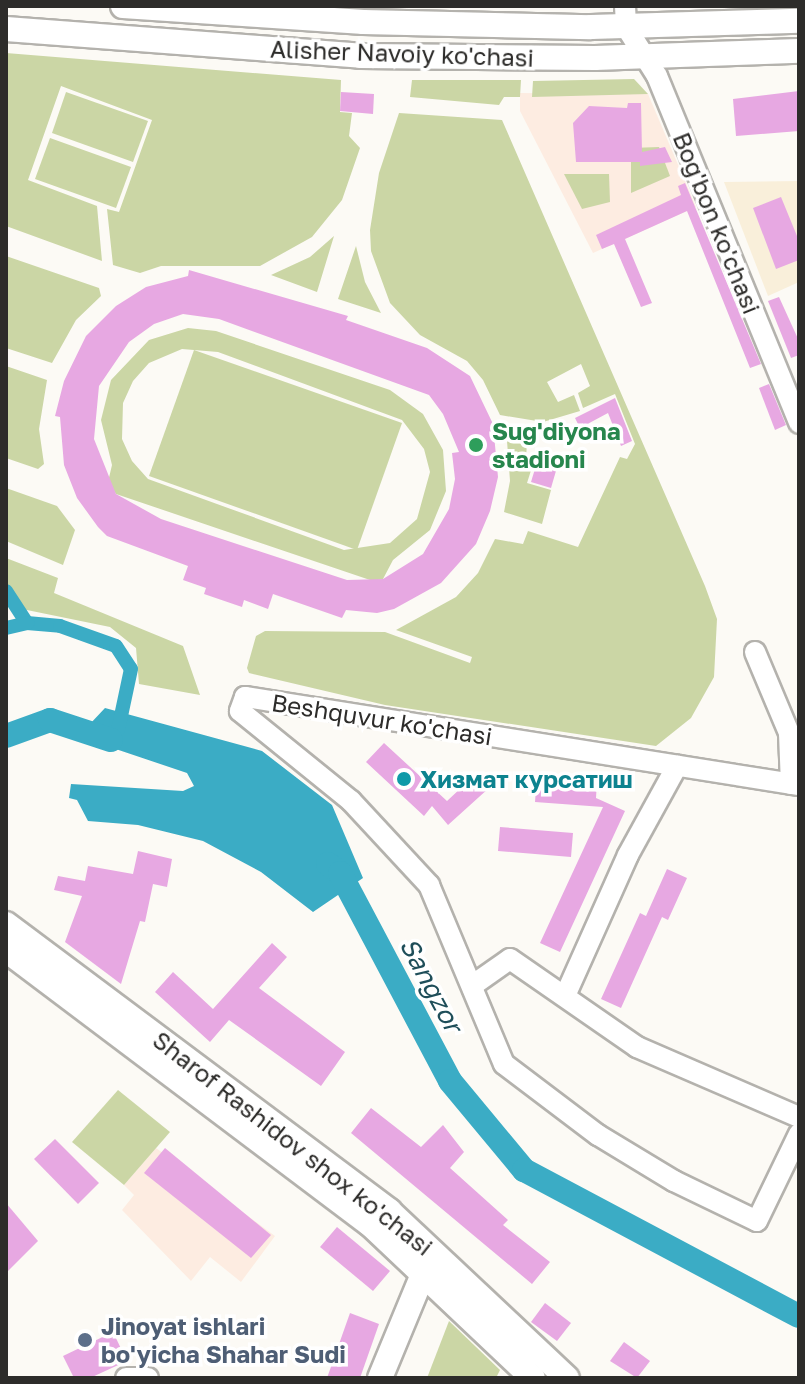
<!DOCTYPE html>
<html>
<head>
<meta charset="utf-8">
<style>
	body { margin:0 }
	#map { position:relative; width:805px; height:1384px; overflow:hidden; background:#fcfaf5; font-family:"Golos Text",sans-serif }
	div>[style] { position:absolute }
	.commercial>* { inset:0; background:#fdece1 }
	.education>* { inset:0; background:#f9efda }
	.green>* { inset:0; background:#cbd6a5 }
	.water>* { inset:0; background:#3bacc5 }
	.canal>* { height:14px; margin:-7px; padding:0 7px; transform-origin:7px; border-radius:7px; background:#3bacc5 }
	.river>* { height:24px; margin:-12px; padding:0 12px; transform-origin:12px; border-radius:12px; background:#3bacc5 }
	.building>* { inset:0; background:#e7a8e2 }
	.roads { filter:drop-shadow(2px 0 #b4b2ad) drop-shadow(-2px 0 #b4b2ad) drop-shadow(0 2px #b4b2ad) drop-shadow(0 -2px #b4b2ad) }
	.minor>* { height:20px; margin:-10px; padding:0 10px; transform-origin:10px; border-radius:10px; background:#fff }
	.major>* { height:24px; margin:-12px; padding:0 12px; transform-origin:12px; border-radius:12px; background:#fff }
	.dots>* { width:22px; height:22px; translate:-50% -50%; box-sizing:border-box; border:4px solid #fff; border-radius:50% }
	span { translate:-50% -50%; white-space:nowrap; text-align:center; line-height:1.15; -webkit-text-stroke:7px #fff; paint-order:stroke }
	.street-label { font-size:24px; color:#2d2c2a }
	.leisure-label { font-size:24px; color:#27864d; font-weight:700 }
	.left { translate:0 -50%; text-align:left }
	.culture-label { font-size:24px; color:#0d838f; font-weight:700 }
	.service-label { font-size:24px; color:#4e5e75; font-weight:700 }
	.water-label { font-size:26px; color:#1f4e59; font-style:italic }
	.frame { position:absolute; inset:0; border:8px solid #2d2c2a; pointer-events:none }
</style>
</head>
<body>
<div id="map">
	<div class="commercial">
		<div style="clip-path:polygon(520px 93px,648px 94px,696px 207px,593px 253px,520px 111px)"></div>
		<div style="clip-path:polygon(156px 1148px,275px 1236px,241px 1282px,210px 1257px,191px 1281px,122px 1210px,134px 1195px,124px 1185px)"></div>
	</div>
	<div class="education">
		<div style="clip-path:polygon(799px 181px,799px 282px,768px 296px,724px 182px)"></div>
	</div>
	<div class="green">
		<div style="clip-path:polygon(6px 53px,341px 80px,340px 112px,352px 113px,349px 136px,360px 148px,342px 200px,312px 237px,260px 266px,161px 266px,140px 273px,113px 265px,107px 209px,119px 212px,152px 120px,61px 86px,28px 180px,97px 206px,102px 261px,6px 226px)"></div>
		<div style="clip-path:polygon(634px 79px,648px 94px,532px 97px,533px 81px)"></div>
		<div style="clip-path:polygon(412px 80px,521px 80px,520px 97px,504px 97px,499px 105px,410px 97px)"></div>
		<div style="clip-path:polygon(66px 92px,148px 121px,133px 162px,52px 133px)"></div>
		<div style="clip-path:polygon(399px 113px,502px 120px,705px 586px,717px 619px,714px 677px,691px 718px,656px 746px,385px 705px,249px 673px,247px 668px,256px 636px,265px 631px,385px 632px,470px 663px,472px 657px,396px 630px,456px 597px,478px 573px,495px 539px,523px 544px,528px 531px,578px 547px,620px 457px,627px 459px,635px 444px,615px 394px,583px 408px,578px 393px,590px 386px,581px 364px,547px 382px,558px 402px,574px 395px,580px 411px,543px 422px,500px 415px,483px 380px,467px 361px,420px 335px,390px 303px,371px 251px,370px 230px,379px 173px)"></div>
		<div style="clip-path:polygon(50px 138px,131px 167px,116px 208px,35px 179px)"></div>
		<div style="clip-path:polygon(659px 147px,670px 176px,631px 193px,631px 148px)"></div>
		<div style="clip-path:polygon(564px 174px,609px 174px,610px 202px,582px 209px)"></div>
		<div style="clip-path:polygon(334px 236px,317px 292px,271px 275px,310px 257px)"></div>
		<div style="clip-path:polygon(356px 246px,365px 282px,381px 313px,338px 299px)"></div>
		<div style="clip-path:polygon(6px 256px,99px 288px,101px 296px,76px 320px,52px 363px,6px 348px)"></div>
		<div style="clip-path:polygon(evenodd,188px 328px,216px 331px,390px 390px,423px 414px,443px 450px,446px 491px,430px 530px,393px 560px,383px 579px,373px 581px,116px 494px,108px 482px,112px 465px,101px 420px,111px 380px,149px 340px,188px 328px,182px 349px,218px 352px,402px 420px,424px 449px,430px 472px,417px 519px,390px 543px,344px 550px,148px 479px,132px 461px,122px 439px,123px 403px,133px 381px,149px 363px,182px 349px)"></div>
		<div style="clip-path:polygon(194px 350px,402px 423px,357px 550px,149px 476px)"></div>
		<div style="clip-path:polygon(6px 366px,47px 380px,39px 429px,44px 464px,38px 469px,6px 458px)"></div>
		<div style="clip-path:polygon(507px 441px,527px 442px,526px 460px,534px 461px,527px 483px,551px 490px,542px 524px,504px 512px,510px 481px)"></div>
		<div style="clip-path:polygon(6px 488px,57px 506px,75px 530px,63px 565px,6px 541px)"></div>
		<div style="clip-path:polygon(6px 558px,58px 578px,54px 593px,183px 646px,200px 695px,139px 684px,136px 648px,110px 627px,22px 609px,6px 586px)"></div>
		<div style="clip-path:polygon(118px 1090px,170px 1132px,124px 1185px,72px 1142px)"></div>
		<div style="clip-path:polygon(449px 1321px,500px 1370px,496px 1378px,427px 1378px)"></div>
	</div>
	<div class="water">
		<div style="clip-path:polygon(105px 708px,262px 751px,332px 805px,363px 878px,313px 912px,261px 872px,203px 841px,138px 825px,88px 821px,77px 800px,69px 798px,71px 784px,183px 791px,194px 786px,187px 773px,80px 737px,82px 723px,89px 725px)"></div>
	</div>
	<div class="canal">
		<div style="left:6px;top:591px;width:38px;rotate:57deg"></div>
		<div style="left:27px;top:623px;width:33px;rotate:5deg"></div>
		<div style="left:60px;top:626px;width:59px;rotate:19.7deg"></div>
		<div style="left:116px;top:646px;width:27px;rotate:57deg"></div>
		<div style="left:131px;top:669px;width:62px;rotate:102deg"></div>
		<div style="left:6px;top:628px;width:22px;rotate:-13deg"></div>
	</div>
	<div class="river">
		<div style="left:6px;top:736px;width:47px;rotate:-20deg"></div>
		<div style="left:50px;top:720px;width:64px;rotate:18.2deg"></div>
		<div style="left:328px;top:864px;width:15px;rotate:37deg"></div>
		<div style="left:340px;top:873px;width:235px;rotate:62.1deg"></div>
		<div style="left:450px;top:1081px;width:116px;rotate:50.3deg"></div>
		<div style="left:524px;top:1170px;width:311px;rotate:28deg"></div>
	</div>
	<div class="building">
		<div style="clip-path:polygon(799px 91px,799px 131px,736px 136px,733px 99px)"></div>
		<div style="clip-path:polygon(341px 92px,374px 94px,373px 114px,340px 111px)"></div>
		<div style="clip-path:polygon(628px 103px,641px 103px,642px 152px,665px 147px,672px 162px,640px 166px,640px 162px,576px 162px,573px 123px,589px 106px,627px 108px)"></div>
		<div style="clip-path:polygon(685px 183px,761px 364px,750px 368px,687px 211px,625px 239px,652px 303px,641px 307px,614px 244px,602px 249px,596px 235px,681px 195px,678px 186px)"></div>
		<div style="clip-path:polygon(781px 197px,797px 236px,799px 260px,776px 269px,753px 208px)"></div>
		<div style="clip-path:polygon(evenodd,189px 270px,348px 316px,346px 320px,427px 348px,470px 376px,493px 424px,498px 477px,490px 511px,476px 544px,441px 583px,394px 609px,377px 613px,346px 610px,342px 618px,273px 594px,268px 609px,244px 600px,242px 607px,204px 594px,206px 588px,183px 580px,188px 566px,107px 536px,98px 527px,77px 498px,64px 465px,60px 417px,55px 416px,64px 381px,86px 336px,116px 306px,146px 287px,188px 276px,189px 270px,183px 314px,219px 319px,429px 395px,443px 414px,459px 452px,452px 453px,455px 479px,449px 509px,423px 554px,383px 579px,347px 580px,161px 519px,116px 494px,94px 439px,99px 386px,129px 342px,154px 324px,183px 314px)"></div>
		<div style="clip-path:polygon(779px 297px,799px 341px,799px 355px,791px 358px,768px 301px)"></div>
		<div style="clip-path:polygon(769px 384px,786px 425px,775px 430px,759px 388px)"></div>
		<div style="clip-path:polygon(615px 398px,632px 441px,621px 446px,608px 413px,580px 428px,575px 418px)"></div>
		<div style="clip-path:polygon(538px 459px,558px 464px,551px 488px,531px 482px)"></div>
		<div style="clip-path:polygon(384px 743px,447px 801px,476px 774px,489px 788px,448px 825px,432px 806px,424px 816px,366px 762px)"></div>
		<div style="clip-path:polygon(537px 776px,597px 781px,596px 798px,625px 811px,560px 952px,540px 943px,603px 807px,535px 802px)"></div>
		<div style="clip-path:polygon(500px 827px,573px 833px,571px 857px,498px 851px)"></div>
		<div style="clip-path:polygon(138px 851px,172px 859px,167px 887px,153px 884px,145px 922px,140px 921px,121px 984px,65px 942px,82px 896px,54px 890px,58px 876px,85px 881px,88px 866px,133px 874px)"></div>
		<div style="clip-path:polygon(667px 869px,687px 878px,668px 920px,662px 917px,621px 1008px,601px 999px,640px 913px,646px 916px)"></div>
		<div style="clip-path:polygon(272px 943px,287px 957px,259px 988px,345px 1052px,321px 1086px,229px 1020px,210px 1042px,155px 992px,173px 972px,213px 1009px)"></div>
		<div style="clip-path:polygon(371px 1108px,421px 1147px,443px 1125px,464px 1152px,450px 1168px,508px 1220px,503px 1225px,550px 1262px,532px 1284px,351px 1133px)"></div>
		<div style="clip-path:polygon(55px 1139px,99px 1183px,78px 1204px,34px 1159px)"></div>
		<div style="clip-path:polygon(165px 1148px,271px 1235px,251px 1258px,144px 1173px)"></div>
		<div style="clip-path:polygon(6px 1203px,38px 1241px,6px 1273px)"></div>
		<div style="clip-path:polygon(337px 1227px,390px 1271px,373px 1291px,320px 1247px)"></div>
		<div style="clip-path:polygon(545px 1303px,571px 1323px,557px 1341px,531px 1322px)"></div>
		<div style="clip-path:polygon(350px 1313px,379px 1324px,360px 1378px,327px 1378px)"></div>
		<div style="clip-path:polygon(113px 1332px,127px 1361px,90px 1378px,74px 1378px,63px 1356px)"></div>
		<div style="clip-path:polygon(624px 1342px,650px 1361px,637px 1378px,610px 1361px)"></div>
	</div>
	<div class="roads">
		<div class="minor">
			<div style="left:625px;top:6px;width:21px;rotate:87deg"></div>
			<div style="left:626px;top:27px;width:58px;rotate:57.7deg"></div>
			<div style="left:657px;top:76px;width:375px;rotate:67.7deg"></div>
			<div style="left:755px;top:652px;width:88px;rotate:67.2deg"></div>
			<div style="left:789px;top:733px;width:51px;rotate:87.8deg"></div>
			<div style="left:799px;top:785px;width:561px;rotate:-170.97deg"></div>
			<div style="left:245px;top:697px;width:15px;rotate:110deg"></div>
			<div style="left:240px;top:711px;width:143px;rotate:39deg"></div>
			<div style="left:351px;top:801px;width:115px;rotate:47.1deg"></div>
			<div style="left:429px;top:885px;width:194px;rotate:67.3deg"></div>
			<div style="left:504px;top:1064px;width:118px;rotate:37.1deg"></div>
			<div style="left:598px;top:1135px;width:89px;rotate:31.2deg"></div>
			<div style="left:674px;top:1181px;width:92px;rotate:25.7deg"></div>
			<div style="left:757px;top:1221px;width:97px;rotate:-64.2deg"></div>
			<div style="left:473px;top:985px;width:45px;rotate:-35.1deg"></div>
			<div style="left:510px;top:959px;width:155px;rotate:34.7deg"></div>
			<div style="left:637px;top:1047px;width:176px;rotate:23.4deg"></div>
			<div style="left:565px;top:996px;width:154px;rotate:-65.9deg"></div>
			<div style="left:628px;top:855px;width:102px;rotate:-61.2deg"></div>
			<div style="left:126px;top:1378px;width:22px"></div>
		</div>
		<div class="major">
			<div style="left:123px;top:6px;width:241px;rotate:3.8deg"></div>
			<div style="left:363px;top:22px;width:228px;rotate:1.3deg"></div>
			<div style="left:591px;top:27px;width:208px;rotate:-1.7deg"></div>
			<div style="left:6px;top:29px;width:356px;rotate:4.3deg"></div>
			<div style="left:361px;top:56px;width:234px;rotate:0.5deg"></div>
			<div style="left:595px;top:58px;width:204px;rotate:-2deg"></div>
			<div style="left:6px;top:924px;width:479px;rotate:36.8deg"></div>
			<div style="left:389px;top:1211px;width:244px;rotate:43.2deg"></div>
			<div style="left:6px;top:950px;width:456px;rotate:37deg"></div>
			<div style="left:370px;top:1224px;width:224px;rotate:43.4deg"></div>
			<div style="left:380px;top:1378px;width:115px;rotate:-67.5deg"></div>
		</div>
	</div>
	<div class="dots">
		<div style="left:476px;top:445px;background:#2e9e5b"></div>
		<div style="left:404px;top:779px;background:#0f9aa8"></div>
		<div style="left:85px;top:1340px;background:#5c6f8a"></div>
	</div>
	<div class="street-label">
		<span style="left:402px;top:53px;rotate:2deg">Alisher Navoiy ko'chasi</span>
		<span style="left:717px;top:223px;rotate:68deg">Bog'bon ko'chasi</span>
		<span style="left:382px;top:719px;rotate:9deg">Beshquvur ko'chasi</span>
		<span style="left:293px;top:1143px;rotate:38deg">Sharof Rashidov shox ko'chasi</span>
	</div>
	<div class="leisure-label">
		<span class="left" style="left:492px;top:445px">Sug'diyona<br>stadioni</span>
	</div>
	<div class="culture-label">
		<span class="left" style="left:420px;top:779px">Хизмат курсатиш</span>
	</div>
	<div class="service-label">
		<span class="left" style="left:101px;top:1340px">Jinoyat ishlari<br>bo'yicha Shahar Sudi</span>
	</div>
	<div class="water-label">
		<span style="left:431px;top:985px;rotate:62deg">Sangzor</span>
	</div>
	<div class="frame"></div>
</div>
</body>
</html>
